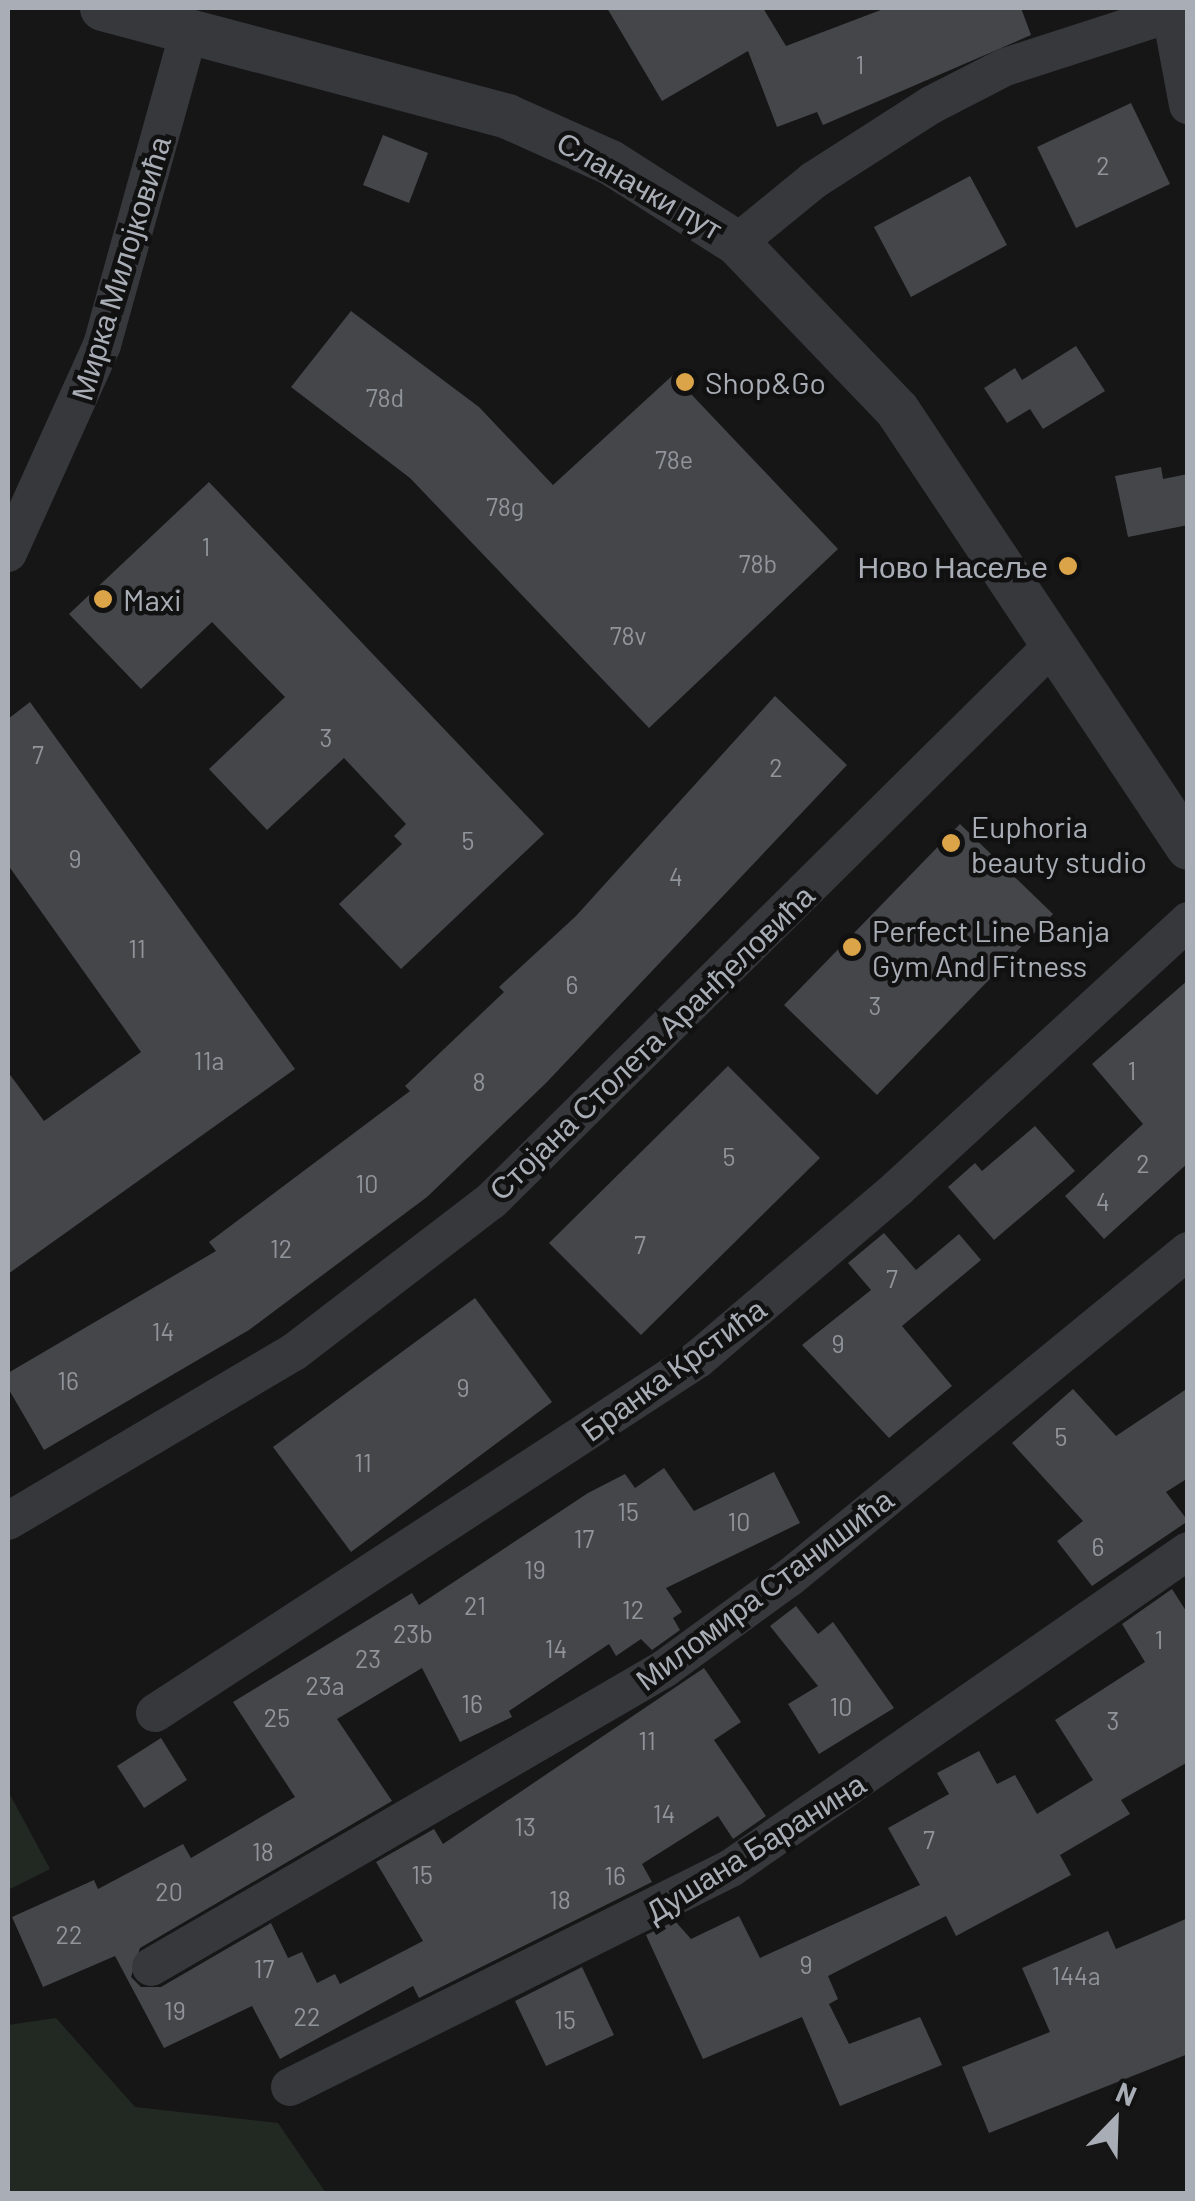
<!DOCTYPE html>
<html>
<head>
<meta charset="utf-8">
<style>
	body { margin:0 }
	#map { position:relative; width:1195px; height:2201px; overflow:hidden; background:#161617; font-family:Barlow,sans-serif }
	div>[style] { position:absolute }
	.green>* { inset:0; background:#222923 }
	.building>* { inset:0; background:#45464a }
	.minor>* { height:38px; margin:-19px; padding:0 19px; transform-origin:19px; border-radius:19px; background:#37383c }
	.tertiary>* { height:45px; margin:-22.5px; padding:0 22.5px; transform-origin:22.5px; border-radius:22.5px; background:#37383c }
	.dots>* { width:28px; height:28px; translate:-50% -50%; box-sizing:border-box; border:5px solid #111112; border-radius:50% }
	span { translate:-50% -50%; white-space:nowrap; text-align:center; line-height:1.15; -webkit-text-stroke:9px #111112; paint-order:stroke }
	.number-label { font-size:25px; color:#90949b }
	.number-label span { -webkit-text-stroke-width:0 }
	.street-label { font-size:30px; color:#a9aeb6 }
	.poi-label { font-size:30px; color:#a9aeb6 }
	.left { translate:0 -50%; text-align:left }
	.right { translate:-100% -50%; text-align:right }
	.frame { position:absolute; inset:0; border:10px solid #a9aeb6; pointer-events:none }
	.north { position:absolute; left:1065px; top:2071px; width:100px; height:100px; -webkit-text-stroke:8px #111112; paint-order:stroke; rotate:23deg; font-size:28px; font-weight:700; line-height:40px; text-align:center; color:#a9aeb6 }
	.north::after { content:''; display:block; margin:auto; width:35px; height:45px; background:#a9aeb6; clip-path:polygon(50% 0,100% 100%,50% 72%,0 100%) }
</style>
</head>
<body>
<div id="map">
	<div class="green">
		<div style="clip-path:polygon(8px 1791px,50px 1869px,8px 1890px)"></div>
		<div style="clip-path:polygon(56px 2018px,135px 2107px,278px 2123px,326px 2193px,8px 2193px,8px 2025px)"></div>
	</div>
	<div class="building">
		<div style="clip-path:polygon(607px 8px,763px 8px,786px 46px,886px 8px,1021px 8px,1031px 35px,823px 125px,817px 112px,777px 127px,748px 51px,662px 101px)"></div>
		<div style="clip-path:polygon(1131px 103px,1170px 184px,1076px 228px,1037px 147px)"></div>
		<div style="clip-path:polygon(383px 135px,428px 153px,409px 203px,363px 185px)"></div>
		<div style="clip-path:polygon(970px 176px,1007px 245px,911px 297px,874px 227px)"></div>
		<div style="clip-path:polygon(351px 311px,479px 407px,553px 485px,673px 375px,838px 549px,649px 728px,410px 478px,291px 387px)"></div>
		<div style="clip-path:polygon(1076px 346px,1105px 391px,1043px 429px,1030px 409px,1007px 423px,984px 388px,1015px 368px,1022px 380px)"></div>
		<div style="clip-path:polygon(1161px 467px,1163px 479px,1188px 474px,1188px 525px,1128px 537px,1115px 476px)"></div>
		<div style="clip-path:polygon(209px 482px,544px 834px,401px 969px,339px 904px,402px 844px,394px 836px,406px 824px,344px 758px,267px 830px,209px 769px,285px 697px,212px 622px,141px 689px,69px 614px)"></div>
		<div style="clip-path:polygon(775px 696px,847px 765px,546px 1083px,427px 1197px,249px 1330px,44px 1450px,8px 1388px,8px 1373px,216px 1251px,209px 1242px,410px 1091px,405px 1086px,504px 992px,499px 987px,576px 916px)"></div>
		<div style="clip-path:polygon(30px 702px,295px 1069px,8px 1274px,8px 1072px,44px 1121px,141px 1052px,8px 865px,8px 719px)"></div>
		<div style="clip-path:polygon(960px 824px,1053px 914px,877px 1095px,784px 1005px)"></div>
		<div style="clip-path:polygon(1188px 980px,1188px 1163px,1104px 1239px,1065px 1196px,1143px 1124px,1092px 1064px)"></div>
		<div style="clip-path:polygon(728px 1066px,820px 1158px,641px 1335px,549px 1243px)"></div>
		<div style="clip-path:polygon(1035px 1126px,1075px 1171px,994px 1240px,948px 1187px,975px 1163px,982px 1171px)"></div>
		<div style="clip-path:polygon(884px 1233px,916px 1270px,959px 1234px,981px 1260px,902px 1326px,952px 1386px,889px 1438px,802px 1345px,871px 1290px,848px 1263px)"></div>
		<div style="clip-path:polygon(475px 1298px,552px 1402px,351px 1552px,273px 1447px)"></div>
		<div style="clip-path:polygon(1188px 1388px,1188px 1478px,1166px 1492px,1188px 1521px,1092px 1586px,1057px 1541px,1083px 1521px,1012px 1443px,1073px 1389px,1116px 1436px)"></div>
		<div style="clip-path:polygon(664px 1468px,694px 1511px,774px 1472px,800px 1523px,666px 1588px,682px 1612px,673px 1618px,680px 1630px,652px 1650px,641px 1639px,616px 1656px,609px 1644px,509px 1711px,512px 1717px,460px 1742px,422px 1668px,337px 1719px,392px 1801px,140px 1948px,131px 1977px,141px 1987px,161px 1987px,271px 1923px,288px 1958px,302px 1952px,317px 1983px,335px 1974px,340px 1984px,423px 1941px,376px 1862px,434px 1829px,443px 1844px,704px 1668px,741px 1722px,714px 1740px,766px 1816px,733px 1839px,718px 1816px,642px 1864px,652px 1882px,419px 1998px,413px 1986px,280px 2059px,252px 2006px,164px 2048px,115px 1956px,43px 1987px,12px 1917px,94px 1880px,98px 1889px,183px 1844px,191px 1858px,295px 1797px,233px 1702px,412px 1593px,419px 1605px,588px 1493px,625px 1474px,635px 1488px)"></div>
		<div style="clip-path:polygon(1172px 1589px,1188px 1614px,1188px 1762px,1121px 1800px,1130px 1814px,1060px 1855px,1071px 1875px,956px 1936px,946px 1916px,828px 1976px,838px 1999px,829px 2004px,849px 2044px,920px 2017px,942px 2065px,840px 2106px,802px 2017px,703px 2059px,646px 1935px,675px 1921px,691px 1939px,739px 1916px,760px 1958px,920px 1885px,888px 1828px,949px 1794px,937px 1773px,979px 1751px,997px 1784px,1015px 1775px,1037px 1814px,1093px 1780px,1055px 1720px,1145px 1662px,1122px 1624px)"></div>
		<div style="clip-path:polygon(796px 1606px,818px 1634px,833px 1622px,894px 1708px,819px 1754px,788px 1704px,818px 1686px,770px 1626px)"></div>
		<div style="clip-path:polygon(161px 1738px,187px 1780px,144px 1808px,117px 1766px)"></div>
		<div style="clip-path:polygon(1188px 1918px,1188px 2054px,989px 2133px,962px 2067px,1050px 2032px,1022px 1968px,1108px 1931px,1116px 1949px)"></div>
		<div style="clip-path:polygon(582px 1967px,614px 2035px,546px 2066px,515px 2001px)"></div>
	</div>
	<div class="minor">
		<div style="left:1171px;top:14px;width:93px;rotate:79.4deg"></div>
		<div style="left:737px;top:243px;width:99px;rotate:-39.3deg"></div>
		<div style="left:814px;top:180px;width:139px;rotate:-32.7deg"></div>
		<div style="left:931px;top:105px;width:83px;rotate:-27.2deg"></div>
		<div style="left:1005px;top:67px;width:192px;rotate:-17.9deg"></div>
		<div style="left:8px;top:553px;width:228px;rotate:-65.7deg"></div>
		<div style="left:102px;top:345px;width:326px;rotate:-74.5deg"></div>
		<div style="left:8px;top:1521px;width:332px;rotate:-30.6deg"></div>
		<div style="left:294px;top:1352px;width:248px;rotate:-37.5deg"></div>
		<div style="left:491px;top:1201px;width:792px;rotate:-44.69deg"></div>
		<div style="left:155px;top:1713px;width:648px;rotate:-33.1deg"></div>
		<div style="left:698px;top:1359px;width:262px;rotate:-40.5deg"></div>
		<div style="left:897px;top:1189px;width:396px;rotate:-42.6deg"></div>
		<div style="left:151px;top:1967px;width:593px;rotate:-30.15deg"></div>
		<div style="left:664px;top:1669px;width:155px;rotate:-36.1deg"></div>
		<div style="left:789px;top:1578px;width:516px;rotate:-39.34deg"></div>
		<div style="left:290px;top:2087px;width:492px;rotate:-26.4deg"></div>
		<div style="left:731px;top:1868px;width:556px;rotate:-34.75deg"></div>
	</div>
	<div class="tertiary">
		<div style="left:102px;top:8px;width:419px;rotate:14.9deg"></div>
		<div style="left:507px;top:116px;width:113px;rotate:24.1deg"></div>
		<div style="left:610px;top:162px;width:151px;rotate:32.5deg"></div>
		<div style="left:737px;top:243px;width:231px;rotate:46.2deg"></div>
		<div style="left:897px;top:410px;width:525px;rotate:56.34deg"></div>
	</div>
	<div class="dots">
		<div style="left:685px;top:382px;background:#dca449"></div>
		<div style="left:1068px;top:566px;background:#dca449"></div>
		<div style="left:103px;top:599px;background:#dca449"></div>
		<div style="left:951px;top:843px;background:#dca449"></div>
		<div style="left:852px;top:947px;background:#dca449"></div>
	</div>
	<div class="number-label">
		<span style="left:860px;top:64px">1</span>
		<span style="left:1103px;top:165px">2</span>
		<span style="left:385px;top:397px">78d</span>
		<span style="left:674px;top:459px">78e</span>
		<span style="left:505px;top:506px">78g</span>
		<span style="left:206px;top:546px">1</span>
		<span style="left:758px;top:563px">78b</span>
		<span style="left:628px;top:635px">78v</span>
		<span style="left:326px;top:737px">3</span>
		<span style="left:38px;top:754px">7</span>
		<span style="left:776px;top:767px">2</span>
		<span style="left:468px;top:840px">5</span>
		<span style="left:75px;top:858px">9</span>
		<span style="left:676px;top:876px">4</span>
		<span style="left:137px;top:948px">11</span>
		<span style="left:572px;top:984px">6</span>
		<span style="left:875px;top:1005px">3</span>
		<span style="left:209px;top:1060px">11a</span>
		<span style="left:1132px;top:1070px">1</span>
		<span style="left:479px;top:1081px">8</span>
		<span style="left:729px;top:1156px">5</span>
		<span style="left:1143px;top:1163px">2</span>
		<span style="left:367px;top:1183px">10</span>
		<span style="left:1103px;top:1201px">4</span>
		<span style="left:640px;top:1244px">7</span>
		<span style="left:281px;top:1248px">12</span>
		<span style="left:892px;top:1278px">7</span>
		<span style="left:163px;top:1331px">14</span>
		<span style="left:838px;top:1343px">9</span>
		<span style="left:68px;top:1380px">16</span>
		<span style="left:463px;top:1387px">9</span>
		<span style="left:1061px;top:1436px">5</span>
		<span style="left:363px;top:1462px">11</span>
		<span style="left:628px;top:1511px">15</span>
		<span style="left:739px;top:1521px">10</span>
		<span style="left:584px;top:1538px">17</span>
		<span style="left:1098px;top:1546px">6</span>
		<span style="left:535px;top:1569px">19</span>
		<span style="left:475px;top:1605px">21</span>
		<span style="left:633px;top:1609px">12</span>
		<span style="left:413px;top:1633px">23b</span>
		<span style="left:1159px;top:1639px">1</span>
		<span style="left:556px;top:1648px">14</span>
		<span style="left:368px;top:1658px">23</span>
		<span style="left:325px;top:1685px">23a</span>
		<span style="left:472px;top:1703px">16</span>
		<span style="left:841px;top:1706px">10</span>
		<span style="left:277px;top:1717px">25</span>
		<span style="left:1113px;top:1720px">3</span>
		<span style="left:647px;top:1740px">11</span>
		<span style="left:664px;top:1813px">14</span>
		<span style="left:525px;top:1826px">13</span>
		<span style="left:929px;top:1839px">7</span>
		<span style="left:263px;top:1851px">18</span>
		<span style="left:422px;top:1874px">15</span>
		<span style="left:615px;top:1875px">16</span>
		<span style="left:169px;top:1891px">20</span>
		<span style="left:560px;top:1899px">18</span>
		<span style="left:69px;top:1934px">22</span>
		<span style="left:806px;top:1964px">9</span>
		<span style="left:264px;top:1968px">17</span>
		<span style="left:1076px;top:1975px">144a</span>
		<span style="left:175px;top:2010px">19</span>
		<span style="left:307px;top:2016px">22</span>
		<span style="left:565px;top:2019px">15</span>
	</div>
	<div class="street-label">
		<span style="left:640px;top:185px;rotate:30deg">Сланачки пут</span>
		<span style="left:120px;top:268px;rotate:-73deg">Мирка Милојковића</span>
		<span style="left:651px;top:1042px;rotate:-44deg">Стојана Столета Аранђеловића</span>
		<span style="left:673px;top:1369px;rotate:-36deg">Бранка Крстића</span>
		<span style="left:764px;top:1589px;rotate:-37deg">Миломира Станишића</span>
		<span style="left:755px;top:1847px;rotate:-32deg">Душана Баранина</span>
	</div>
	<div class="poi-label">
		<span class="left" style="left:705px;top:382px">Shop&amp;Go</span>
		<span class="right" style="left:1048px;top:566px">Ново Насеље</span>
		<span class="left" style="left:123px;top:599px">Maxi</span>
		<span class="left" style="left:971px;top:843px">Euphoria<br>beauty studio</span>
		<span class="left" style="left:872px;top:947px">Perfect Line Banja<br>Gym And Fitness</span>
	</div>
	<div class="frame"></div>
	<div class="north">N</div>
</div>
</body>
</html>
